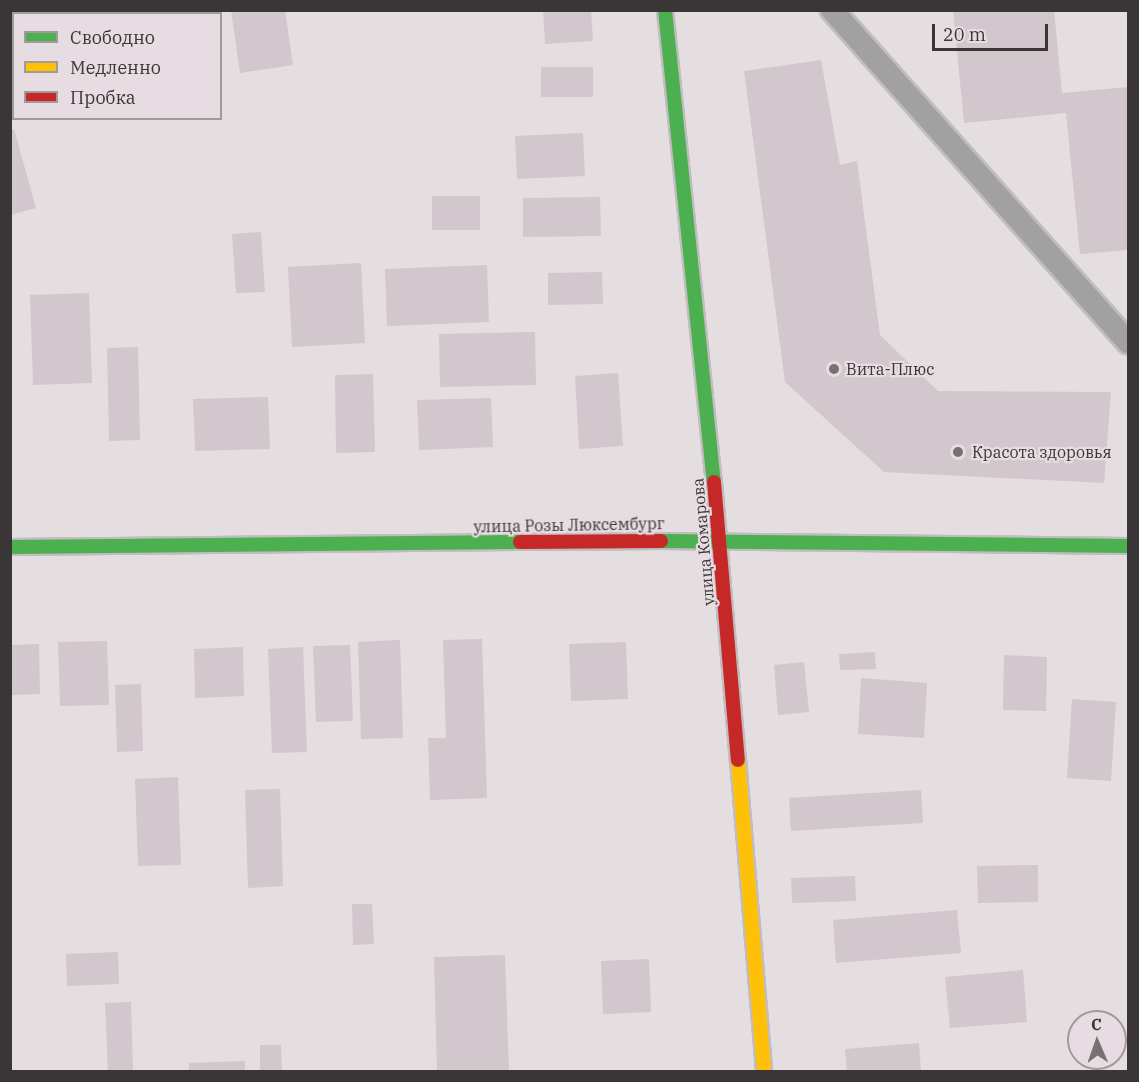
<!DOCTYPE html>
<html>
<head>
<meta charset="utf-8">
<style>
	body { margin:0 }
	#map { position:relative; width:1139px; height:1082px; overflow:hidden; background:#e4dee1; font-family:"IBM Plex Serif",serif }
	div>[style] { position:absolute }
	.building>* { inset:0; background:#d1c7cc }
	.roads { filter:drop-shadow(2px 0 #c1bdbf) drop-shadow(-2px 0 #c1bdbf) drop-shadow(0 2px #c1bdbf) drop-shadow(0 -2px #c1bdbf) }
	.lane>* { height:22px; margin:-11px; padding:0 11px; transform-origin:11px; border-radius:11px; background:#a1a1a1 }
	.fast>* { height:14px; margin:-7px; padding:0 7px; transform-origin:7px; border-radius:7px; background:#4caf50 }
	.slow>* { height:14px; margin:-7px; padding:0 7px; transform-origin:7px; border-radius:7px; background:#ffc107 }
	.jam>* { height:14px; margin:-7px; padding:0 7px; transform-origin:7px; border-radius:7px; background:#c62828 }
	.dots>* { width:16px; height:16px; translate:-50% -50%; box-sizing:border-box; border:3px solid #e6dce1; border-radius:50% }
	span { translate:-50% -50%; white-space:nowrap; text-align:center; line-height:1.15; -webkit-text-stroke:4.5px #e6dce1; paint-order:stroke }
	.poi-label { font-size:16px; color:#3a3638 }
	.left { translate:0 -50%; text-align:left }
	.street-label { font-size:16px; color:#3a3638 }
	.frame { position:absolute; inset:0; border:12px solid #3a3638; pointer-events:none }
	.legend { position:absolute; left:12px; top:12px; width:210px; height:108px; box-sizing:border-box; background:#e6dce1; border:2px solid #a19a9d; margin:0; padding:8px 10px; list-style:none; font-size:18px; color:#3a3638 }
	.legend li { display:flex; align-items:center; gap:12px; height:30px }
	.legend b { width:30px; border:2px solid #a19a9d }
	.north { position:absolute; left:1067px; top:1010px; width:60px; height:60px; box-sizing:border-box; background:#e6dce1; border:2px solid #a19a9d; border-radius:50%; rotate:358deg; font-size:16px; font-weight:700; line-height:24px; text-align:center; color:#3a3638 }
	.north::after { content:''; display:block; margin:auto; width:21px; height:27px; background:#767173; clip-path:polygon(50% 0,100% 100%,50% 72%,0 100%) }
	.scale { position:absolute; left:932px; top:24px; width:116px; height:27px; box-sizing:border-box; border:3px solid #3a3638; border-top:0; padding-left:8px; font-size:18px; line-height:21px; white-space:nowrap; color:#3a3638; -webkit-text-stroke:4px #e6dce1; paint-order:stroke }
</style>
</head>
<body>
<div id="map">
	<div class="building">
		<div style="clip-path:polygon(231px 10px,285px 10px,293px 65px,240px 73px)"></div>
		<div style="clip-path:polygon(543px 10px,591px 10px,593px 41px,545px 44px)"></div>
		<div style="clip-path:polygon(953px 10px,1054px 10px,1062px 93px,1128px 87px,1128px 250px,1080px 254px,1066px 113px,964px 123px)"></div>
		<div style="clip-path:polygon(821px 60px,840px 165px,857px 161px,880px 335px,938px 391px,1111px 392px,1104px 483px,884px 472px,785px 382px,744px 71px)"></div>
		<div style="clip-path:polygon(541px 67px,593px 67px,593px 97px,541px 97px)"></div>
		<div style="clip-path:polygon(14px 129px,36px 208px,10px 215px,10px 130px)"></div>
		<div style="clip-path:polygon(583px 133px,585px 176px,517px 179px,515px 136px)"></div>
		<div style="clip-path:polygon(432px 196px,480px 196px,480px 230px,432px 230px)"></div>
		<div style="clip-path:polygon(600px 197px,601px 236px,523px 237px,523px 198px)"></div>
		<div style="clip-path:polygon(261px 232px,265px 292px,236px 293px,232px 234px)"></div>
		<div style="clip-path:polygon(361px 263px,365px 343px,292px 347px,288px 267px)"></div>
		<div style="clip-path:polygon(487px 265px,489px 322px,387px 326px,385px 269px)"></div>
		<div style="clip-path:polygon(602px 272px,603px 304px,548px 305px,548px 273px)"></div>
		<div style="clip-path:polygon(89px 293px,92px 383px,33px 385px,30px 295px)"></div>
		<div style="clip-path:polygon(535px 332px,536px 385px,440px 387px,439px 334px)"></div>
		<div style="clip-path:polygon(138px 347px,140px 440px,109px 441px,107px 348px)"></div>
		<div style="clip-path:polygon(618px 373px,623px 446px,579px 449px,575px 376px)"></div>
		<div style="clip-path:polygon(373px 374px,375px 452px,336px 453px,335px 375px)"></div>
		<div style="clip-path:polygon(268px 397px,270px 449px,195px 451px,193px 399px)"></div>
		<div style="clip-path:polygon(491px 398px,493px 447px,419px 450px,417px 400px)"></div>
		<div style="clip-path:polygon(482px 639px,487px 798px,430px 800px,428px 738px,446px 738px,443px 640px)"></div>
		<div style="clip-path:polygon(400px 640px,403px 738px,361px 739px,358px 642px)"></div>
		<div style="clip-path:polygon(107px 641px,109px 705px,60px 706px,58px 642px)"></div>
		<div style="clip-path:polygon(626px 642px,628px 699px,571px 701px,569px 644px)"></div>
		<div style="clip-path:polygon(39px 644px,40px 694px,10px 695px,10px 645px)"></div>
		<div style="clip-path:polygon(350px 645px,353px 721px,316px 722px,313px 646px)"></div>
		<div style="clip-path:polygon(243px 647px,244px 696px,195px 698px,194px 649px)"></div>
		<div style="clip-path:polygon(303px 647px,307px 752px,272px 753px,268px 649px)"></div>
		<div style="clip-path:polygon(875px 652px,876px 669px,840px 670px,839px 654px)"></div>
		<div style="clip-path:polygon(1004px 655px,1047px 657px,1046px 711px,1003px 710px)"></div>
		<div style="clip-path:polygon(804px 662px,809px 712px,778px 715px,774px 665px)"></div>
		<div style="clip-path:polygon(861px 678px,927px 683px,924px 738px,858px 734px)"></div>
		<div style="clip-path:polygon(141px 684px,143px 751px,117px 752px,115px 685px)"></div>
		<div style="clip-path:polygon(1072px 699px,1116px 702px,1111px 781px,1067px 778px)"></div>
		<div style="clip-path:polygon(178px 777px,181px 865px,138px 866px,135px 779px)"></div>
		<div style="clip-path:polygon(280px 789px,283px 886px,248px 888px,245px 790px)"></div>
		<div style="clip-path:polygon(921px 790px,923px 823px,791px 831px,789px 798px)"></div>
		<div style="clip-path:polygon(1038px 865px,1038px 902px,978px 903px,977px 866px)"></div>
		<div style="clip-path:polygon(855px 876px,856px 901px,792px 903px,791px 878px)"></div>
		<div style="clip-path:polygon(352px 904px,372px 904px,374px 944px,353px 945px)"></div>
		<div style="clip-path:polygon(957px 910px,961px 953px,836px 963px,833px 920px)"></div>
		<div style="clip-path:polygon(118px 952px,119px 984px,67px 986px,66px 954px)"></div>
		<div style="clip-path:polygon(505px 955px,509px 1072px,437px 1072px,434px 957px)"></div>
		<div style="clip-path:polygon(649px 959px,651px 1012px,603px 1014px,601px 961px)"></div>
		<div style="clip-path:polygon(1023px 970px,1027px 1022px,950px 1028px,945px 977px)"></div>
		<div style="clip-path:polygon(131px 1002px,133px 1072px,108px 1072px,105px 1003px)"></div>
		<div style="clip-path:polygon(919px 1043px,921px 1072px,847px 1072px,845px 1049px)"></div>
		<div style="clip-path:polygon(260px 1045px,281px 1045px,282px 1072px,260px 1072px)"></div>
		<div style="clip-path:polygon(245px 1061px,245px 1072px,189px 1072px,189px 1063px)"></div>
	</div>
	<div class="roads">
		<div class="lane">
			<div style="left:832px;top:10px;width:445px;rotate:48.3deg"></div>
		</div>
		<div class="fast">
			<div style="left:665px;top:10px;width:475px;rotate:84.1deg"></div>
			<div style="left:661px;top:541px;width:467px;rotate:0.6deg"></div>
			<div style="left:10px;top:547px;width:510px;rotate:-0.56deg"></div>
		</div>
		<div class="slow">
			<div style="left:738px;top:760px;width:313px;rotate:85.2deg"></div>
		</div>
		<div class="jam">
			<div style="left:714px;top:482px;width:279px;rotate:85.1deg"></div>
			<div style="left:520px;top:542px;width:141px;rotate:-0.4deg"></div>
		</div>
	</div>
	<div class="dots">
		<div style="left:834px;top:369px;background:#767173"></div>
		<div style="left:958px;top:452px;background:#767173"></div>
	</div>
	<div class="poi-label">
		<span class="left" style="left:846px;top:369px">Вита-Плюс</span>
		<span class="left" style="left:972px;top:452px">Красота здоровья</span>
	</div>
	<div class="street-label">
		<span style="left:569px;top:525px;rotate:-1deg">улица Розы Люксембург</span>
		<span style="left:703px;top:542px;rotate:-95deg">улица Комарова</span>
	</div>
	<div class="frame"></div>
	<ul class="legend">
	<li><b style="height:8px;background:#4caf50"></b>Свободно</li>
	<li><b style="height:8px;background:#ffc107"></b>Медленно</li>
	<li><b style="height:8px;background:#c62828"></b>Пробка</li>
	</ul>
	<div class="north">С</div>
	<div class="scale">20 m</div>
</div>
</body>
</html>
